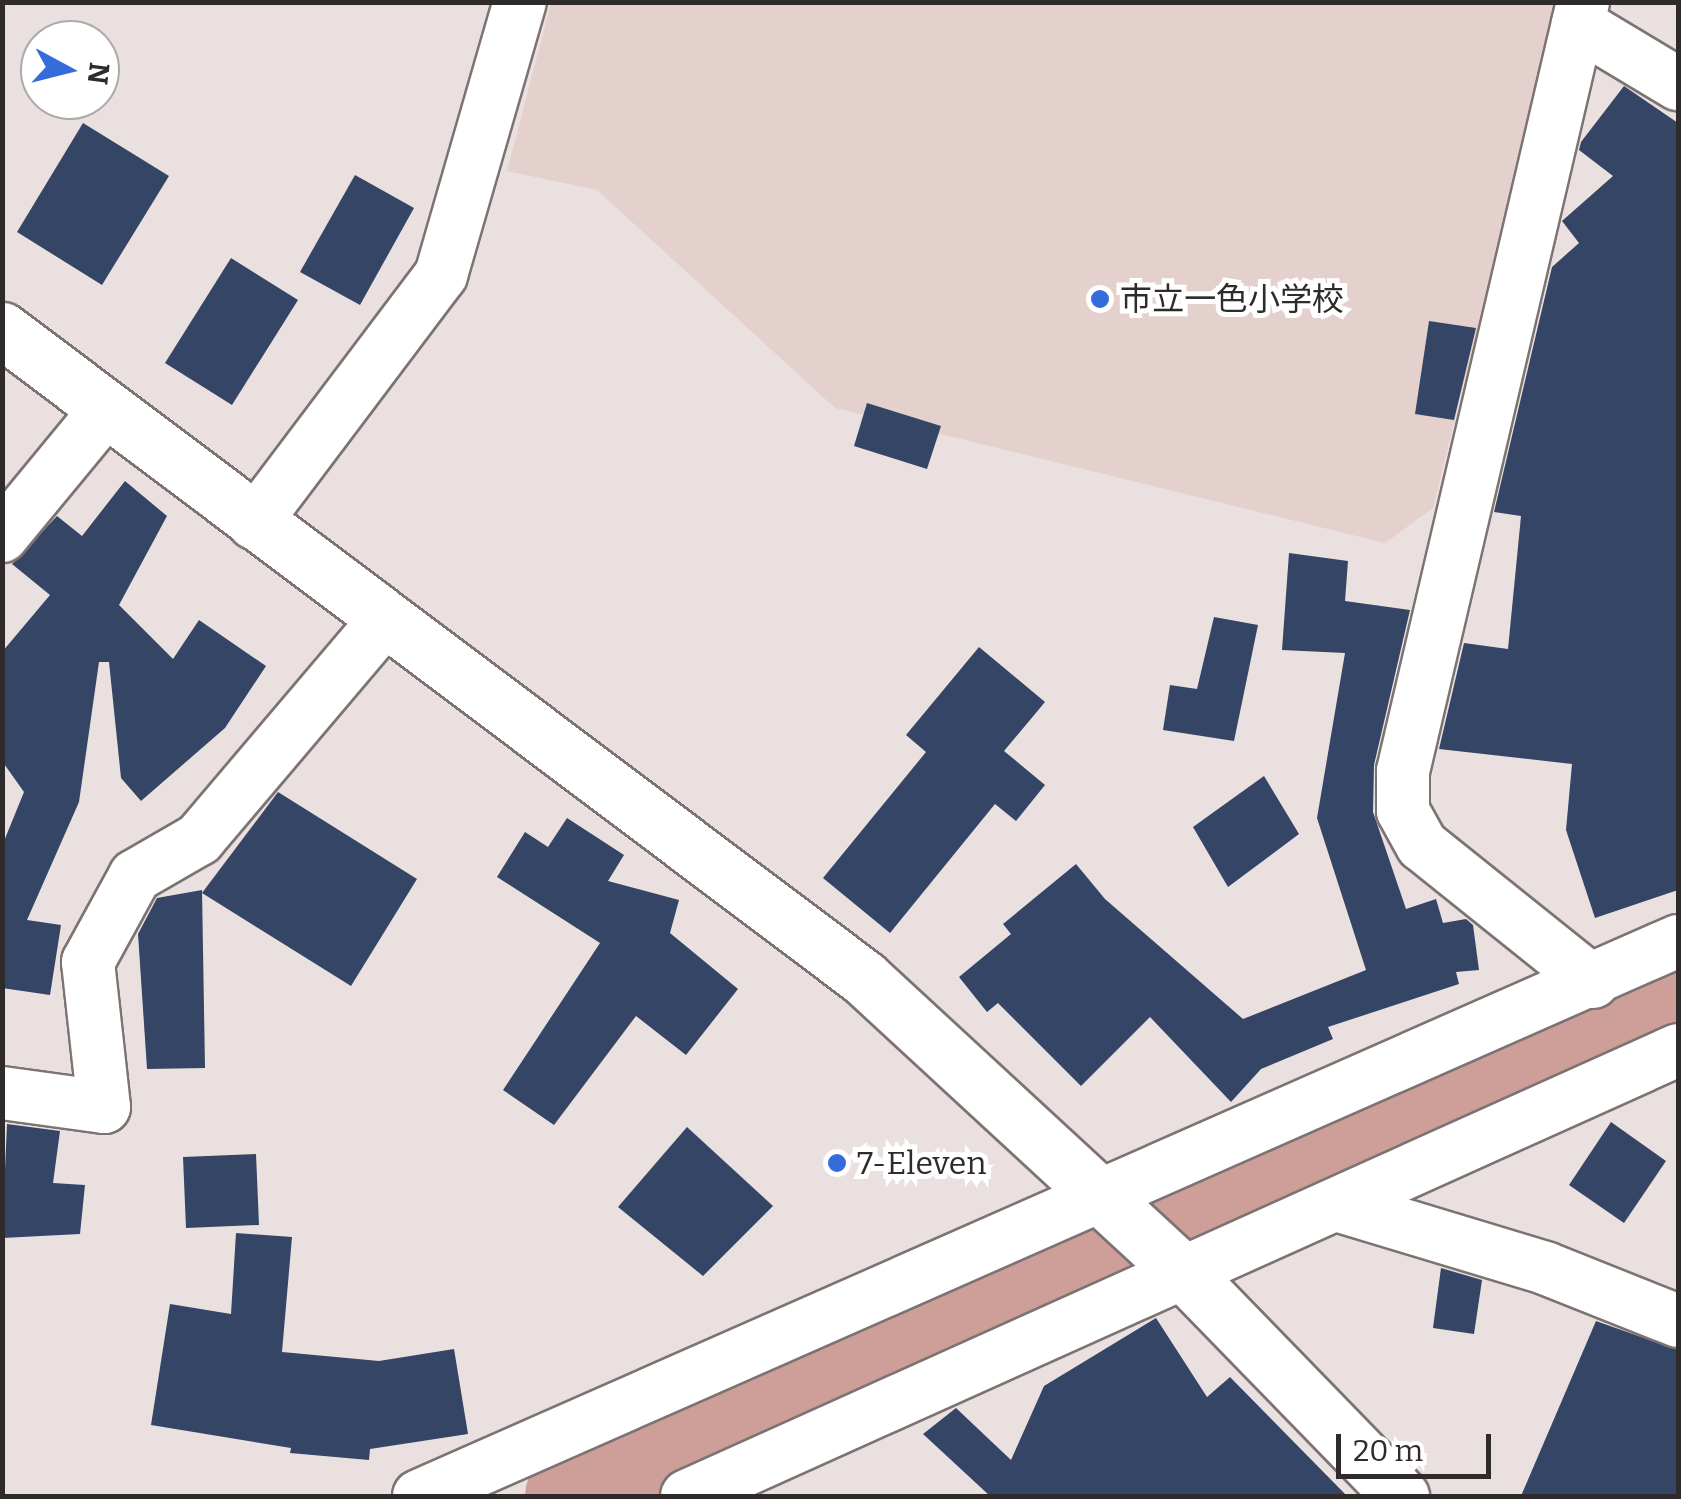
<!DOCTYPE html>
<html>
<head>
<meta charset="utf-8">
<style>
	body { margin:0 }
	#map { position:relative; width:1681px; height:1499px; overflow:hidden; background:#eae0df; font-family:Bitter,"Noto Sans JP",serif }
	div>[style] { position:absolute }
	.built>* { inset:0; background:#e4d1ce }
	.river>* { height:92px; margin:-46px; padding:0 46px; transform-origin:46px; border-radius:46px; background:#ce9f98 }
	.building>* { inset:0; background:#354565 }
	.roads { filter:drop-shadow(2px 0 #7c7372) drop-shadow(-2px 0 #7c7372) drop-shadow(0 2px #7c7372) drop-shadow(0 -2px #7c7372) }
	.street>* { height:52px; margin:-26px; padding:0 26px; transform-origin:26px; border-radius:26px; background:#fff }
	.secondary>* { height:55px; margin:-27.5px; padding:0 27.5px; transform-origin:27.5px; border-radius:27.5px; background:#fff }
	.dots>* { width:28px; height:28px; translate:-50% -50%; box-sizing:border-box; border:5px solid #fff; border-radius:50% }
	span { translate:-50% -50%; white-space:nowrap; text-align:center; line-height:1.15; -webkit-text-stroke:10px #fff; paint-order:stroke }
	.poi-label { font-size:32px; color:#2f2b2b }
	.left { translate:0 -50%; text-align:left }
	.frame { position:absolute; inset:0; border:5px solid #2f2b2b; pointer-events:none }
	.north { position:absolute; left:20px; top:20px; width:100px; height:100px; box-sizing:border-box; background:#fff; border:2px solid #acaaaa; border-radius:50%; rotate:97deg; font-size:28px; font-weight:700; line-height:40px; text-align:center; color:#2f2b2b }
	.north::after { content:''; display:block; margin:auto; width:35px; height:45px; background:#356cdb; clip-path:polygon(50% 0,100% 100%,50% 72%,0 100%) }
	.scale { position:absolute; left:1336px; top:1434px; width:155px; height:45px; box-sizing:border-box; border:5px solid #2f2b2b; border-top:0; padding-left:12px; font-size:30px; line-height:35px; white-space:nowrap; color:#2f2b2b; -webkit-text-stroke:8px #fff; paint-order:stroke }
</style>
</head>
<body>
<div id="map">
	<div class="built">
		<div style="clip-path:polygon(551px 3px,1558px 3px,1433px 508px,1385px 543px,835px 408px,597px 190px,507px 171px)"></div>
	</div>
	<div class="river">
		<div style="left:571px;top:1496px;width:1207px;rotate:-23.44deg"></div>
	</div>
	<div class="building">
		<div style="clip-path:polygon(1624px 86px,1678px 123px,1678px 890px,1595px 918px,1566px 830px,1572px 764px,1439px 749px,1464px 643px,1508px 649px,1521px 516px,1494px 512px,1552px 267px,1579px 243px,1562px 221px,1613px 176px,1579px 150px,1581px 142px)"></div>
		<div style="clip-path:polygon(83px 123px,169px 176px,102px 285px,17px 232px)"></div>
		<div style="clip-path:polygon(355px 175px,414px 208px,360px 305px,300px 272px)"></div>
		<div style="clip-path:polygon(231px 258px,298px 300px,232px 405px,165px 363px)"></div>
		<div style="clip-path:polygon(1429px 321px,1476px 328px,1454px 420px,1415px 414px)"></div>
		<div style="clip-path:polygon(867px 403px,941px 426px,927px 469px,854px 446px)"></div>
		<div style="clip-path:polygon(125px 481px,167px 516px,119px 605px,173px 659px,199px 620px,266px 666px,225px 728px,141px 801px,121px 778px,109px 662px,99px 662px,79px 802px,27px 920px,61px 925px,50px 995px,2px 988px,2px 846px,24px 792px,2px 761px,2px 652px,50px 595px,12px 564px,57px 516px,82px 536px)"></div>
		<div style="clip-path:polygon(1289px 553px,1348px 561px,1345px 601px,1410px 610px,1374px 765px,1373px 812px,1406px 909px,1436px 899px,1443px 923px,1466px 919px,1473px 925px,1479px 970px,1456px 972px,1459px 984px,1328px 1027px,1333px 1039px,1261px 1069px,1231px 1102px,1150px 1017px,1081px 1086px,998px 1003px,987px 1012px,959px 977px,1011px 934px,1003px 924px,1076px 864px,1105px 899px,1243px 1019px,1366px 970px,1317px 818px,1345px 653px,1282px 650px)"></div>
		<div style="clip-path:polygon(1214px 617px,1258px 625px,1234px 741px,1163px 730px,1170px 685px,1197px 689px)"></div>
		<div style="clip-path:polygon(979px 647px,1045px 702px,1004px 751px,1045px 785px,1016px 821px,995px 804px,890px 933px,823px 878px,926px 752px,906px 735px)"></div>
		<div style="clip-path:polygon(1264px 776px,1299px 834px,1228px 887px,1193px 827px)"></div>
		<div style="clip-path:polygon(278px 792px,417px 879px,351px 986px,202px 893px)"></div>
		<div style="clip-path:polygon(567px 818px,624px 855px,608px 881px,679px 900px,670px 933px,738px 989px,686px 1055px,636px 1016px,554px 1125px,503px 1090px,600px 943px,497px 877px,525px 832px,548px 847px)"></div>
		<div style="clip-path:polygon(202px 890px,205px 1068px,147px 1069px,138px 934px,157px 898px)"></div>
		<div style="clip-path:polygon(1611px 1122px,1666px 1161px,1624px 1223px,1569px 1185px)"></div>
		<div style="clip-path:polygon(7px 1124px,60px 1131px,53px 1183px,85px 1185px,80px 1234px,2px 1238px)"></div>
		<div style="clip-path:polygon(687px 1127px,773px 1206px,703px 1276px,618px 1207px)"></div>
		<div style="clip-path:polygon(256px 1154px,259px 1225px,186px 1228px,183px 1157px)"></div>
		<div style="clip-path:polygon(236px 1233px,292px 1237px,282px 1352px,379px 1361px,454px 1349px,468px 1434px,370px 1449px,369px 1460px,290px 1453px,291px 1448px,151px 1425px,170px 1304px,231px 1314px)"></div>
		<div style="clip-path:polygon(1441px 1268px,1482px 1280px,1474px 1334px,1433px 1328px)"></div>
		<div style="clip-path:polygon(1156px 1318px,1207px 1397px,1230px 1377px,1347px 1496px,990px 1496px,923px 1434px,956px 1408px,1011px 1460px,1044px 1386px)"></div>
		<div style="clip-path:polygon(1596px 1321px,1678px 1350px,1678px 1496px,1521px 1496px)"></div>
	</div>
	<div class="roads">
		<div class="street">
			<div style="left:1583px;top:2px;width:790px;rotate:103.17deg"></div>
			<div style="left:1403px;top:771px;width:40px;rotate:90deg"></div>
			<div style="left:1403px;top:811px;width:39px;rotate:61deg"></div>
			<div style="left:1422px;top:845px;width:219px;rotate:38.7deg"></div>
			<div style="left:1578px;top:24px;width:117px;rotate:31deg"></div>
			<div style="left:254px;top:523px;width:311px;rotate:-53deg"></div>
			<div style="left:441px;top:275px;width:284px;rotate:-73.9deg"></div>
			<div style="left:2px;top:536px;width:163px;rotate:-50.5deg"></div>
			<div style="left:2px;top:1093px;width:103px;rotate:7.8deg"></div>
			<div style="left:104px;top:1107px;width:146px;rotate:-96.3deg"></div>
			<div style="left:88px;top:962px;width:98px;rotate:-61.3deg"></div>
			<div style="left:135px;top:876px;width:74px;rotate:-30deg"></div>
			<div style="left:199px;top:839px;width:287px;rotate:-49.7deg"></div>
			<div style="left:1340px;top:1206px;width:214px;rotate:16.8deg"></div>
			<div style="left:1545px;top:1268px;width:143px;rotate:21.7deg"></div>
			<div style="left:419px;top:1496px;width:1376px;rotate:-23.79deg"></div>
			<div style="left:687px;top:1496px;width:1087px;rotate:-24.23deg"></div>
		</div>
		<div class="secondary">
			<div style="left:2px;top:330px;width:1078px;rotate:36.93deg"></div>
			<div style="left:864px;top:978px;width:439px;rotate:42.7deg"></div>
			<div style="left:1187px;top:1276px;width:307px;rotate:45.8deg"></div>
		</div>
	</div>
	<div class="dots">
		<div style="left:1100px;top:299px;background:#356cdb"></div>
		<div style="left:837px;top:1163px;background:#356cdb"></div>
	</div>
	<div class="poi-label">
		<span class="left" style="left:1120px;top:299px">市立一色小学校</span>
		<span class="left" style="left:857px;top:1163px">7-Eleven</span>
	</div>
	<div class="frame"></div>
	<div class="north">N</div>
	<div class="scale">20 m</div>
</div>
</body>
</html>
